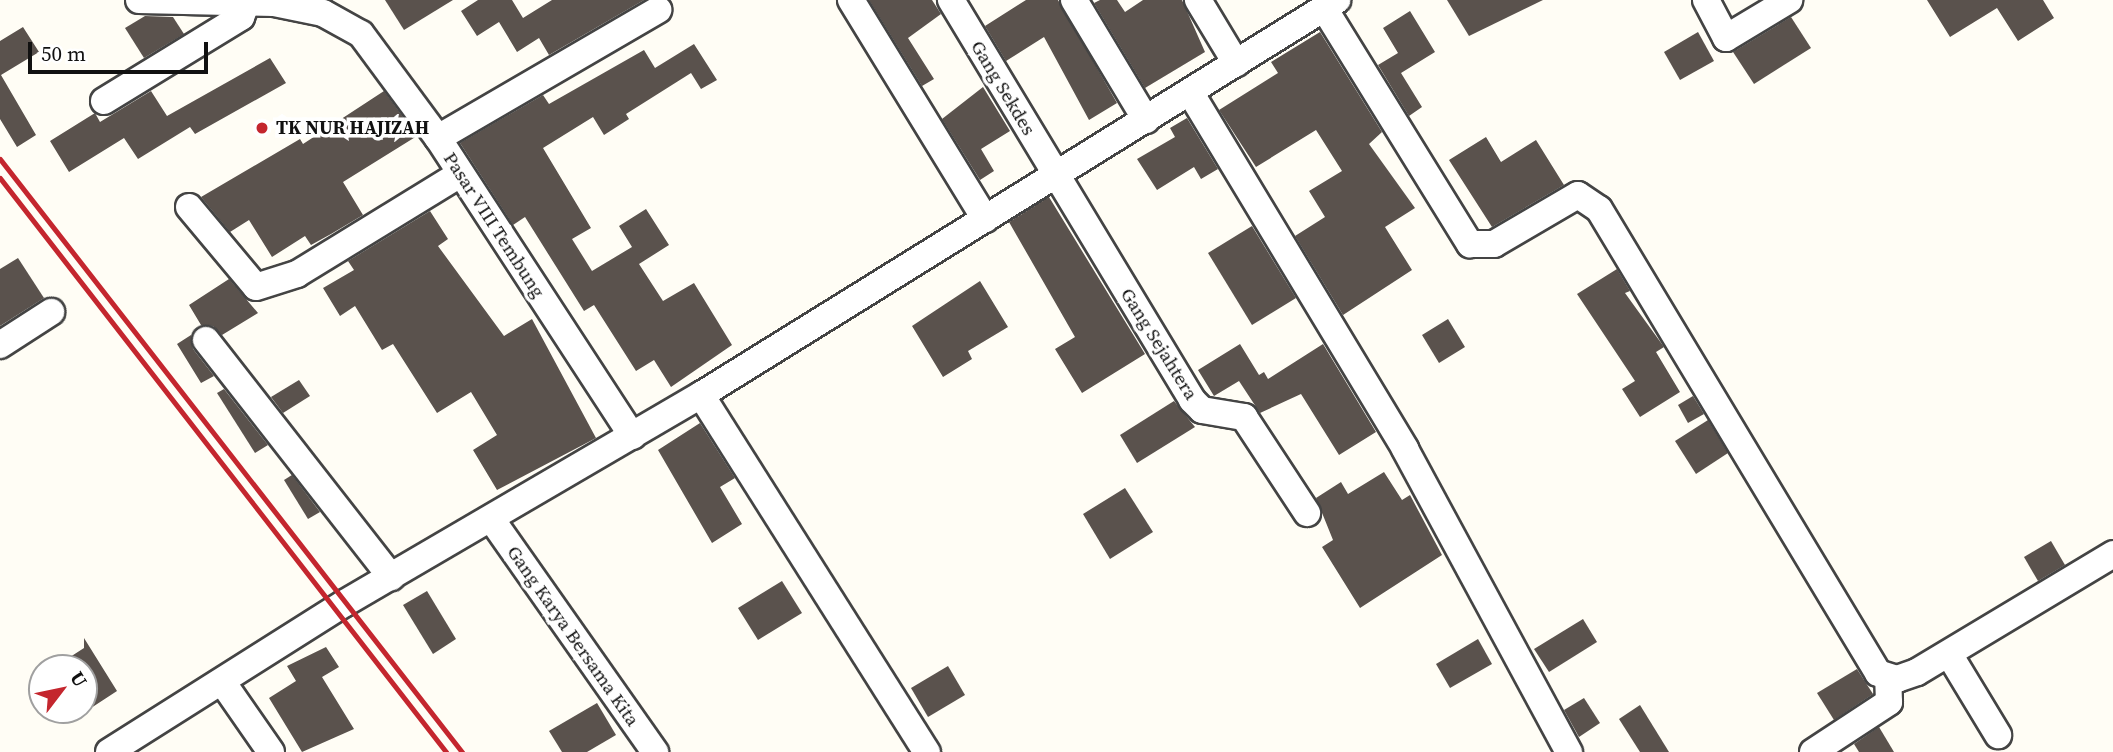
<!DOCTYPE html>
<html>
<head>
<meta charset="utf-8">
<style>
	body { margin:0 }
	#map { position:relative; width:2113px; height:752px; overflow:hidden; background:#fffdf5; font-family:"Source Serif 4",serif }
	div>[style] { position:absolute }
	.building>* { inset:0; background:#5a524d }
	.roads { filter:drop-shadow(2px 0 #444) drop-shadow(-2px 0 #444) drop-shadow(0 2px #444) drop-shadow(0 -2px #444) }
	.minor>* { height:26px; margin:-13px; padding:0 13px; transform-origin:13px; border-radius:13px; background:#fff }
	.rail>* { height:5px; margin:-2.5px; padding:0 2.5px; transform-origin:2.5px; border-radius:2.5px; background:#c4262e }
	.dots>* { width:19px; height:19px; translate:-50% -50%; box-sizing:border-box; border:4px solid #fff; border-radius:50% }
	span { translate:-50% -50%; white-space:nowrap; text-align:center; line-height:1.15; -webkit-text-stroke:7px #fff; paint-order:stroke }
	.street-label { font-size:19px; color:#111 }
	.poi-label { font-size:19px; color:#111; font-weight:700 }
	.left { translate:0 -50%; text-align:left }
	.north { position:absolute; left:28px; top:654px; width:70px; height:70px; box-sizing:border-box; background:#fff; border:2px solid #a0a0a0; border-radius:50%; rotate:58deg; font-size:19px; font-weight:700; line-height:28px; text-align:center; color:#111 }
	.north::after { content:''; display:block; margin:auto; width:24px; height:32px; background:#c4262e; clip-path:polygon(50% 0,100% 100%,50% 72%,0 100%) }
	.scale { position:absolute; left:28px; top:42px; width:180px; height:32px; box-sizing:border-box; border:4px solid #111; border-top:0; padding-left:9px; font-size:21px; line-height:24px; white-space:nowrap; color:#111; -webkit-text-stroke:5px #fff; paint-order:stroke }
</style>
</head>
<body>
<div id="map">
	<div class="building">
		<div style="clip-path:polygon(385px 0,453px 0,404px 30px)"></div>
		<div style="clip-path:polygon(478px 0,512px 0,523px 18px,552px 0,644px 0,549px 55px,539px 38px,517px 52px,499px 22px,477px 36px,461px 11px)"></div>
		<div style="clip-path:polygon(869px 0,932px 0,941px 14px,908px 38px,934px 79px,922px 86px)"></div>
		<div style="clip-path:polygon(1026px 0,1058px 0,1117px 103px,1089px 120px,1044px 37px,1006px 61px,985px 26px)"></div>
		<div style="clip-path:polygon(1100px 0,1117px 0,1125px 12px,1143px 0,1182px 0,1205px 52px,1145px 88px,1094px 3px)"></div>
		<div style="clip-path:polygon(1447px 0,1543px 0,1469px 36px)"></div>
		<div style="clip-path:polygon(1927px 0,2043px 0,2054px 18px,2018px 41px,1997px 8px,1950px 37px)"></div>
		<div style="clip-path:polygon(1410px 11px,1435px 52px,1401px 73px,1422px 107px,1409px 116px,1378px 65px,1398px 53px,1383px 28px)"></div>
		<div style="clip-path:polygon(145px 16px,173px 17px,184px 34px,144px 58px,125px 28px)"></div>
		<div style="clip-path:polygon(1791px 17px,1811px 48px,1754px 84px,1733px 52px)"></div>
		<div style="clip-path:polygon(23px 27px,39px 52px,1px 75px,36px 135px,17px 147px,0 119px,0 41px)"></div>
		<div style="clip-path:polygon(1320px 32px,1382px 132px,1369px 144px,1415px 208px,1385px 227px,1412px 270px,1343px 315px,1295px 236px,1325px 217px,1309px 191px,1342px 171px,1316px 130px,1256px 167px,1219px 110px,1278px 73px,1271px 62px)"></div>
		<div style="clip-path:polygon(1698px 32px,1714px 61px,1680px 80px,1664px 52px)"></div>
		<div style="clip-path:polygon(694px 44px,717px 80px,701px 89px,691px 73px,626px 114px,629px 119px,604px 135px,593px 117px,543px 148px,591px 228px,572px 239px,592px 271px,632px 247px,619px 226px,646px 209px,669px 245px,639px 264px,663px 301px,694px 283px,732px 345px,671px 387px,654px 360px,636px 371px,594px 305px,584px 311px,525px 217px,513px 225px,460px 143px,543px 95px,549px 104px,644px 50px,655px 68px)"></div>
		<div style="clip-path:polygon(270px 58px,286px 83px,195px 134px,190px 127px,138px 159px,124px 138px,69px 172px,50px 141px,95px 113px,100px 122px,151px 91px,167px 116px)"></div>
		<div style="clip-path:polygon(983px 87px,1010px 131px,981px 149px,994px 171px,980px 180px,942px 119px)"></div>
		<div style="clip-path:polygon(384px 91px,417px 136px,343px 182px,363px 215px,331px 234px,311px 245px,305px 236px,272px 257px,249px 220px,230px 232px,201px 197px,300px 139px,303px 144px)"></div>
		<div style="clip-path:polygon(1187px 118px,1218px 169px,1201px 179px,1194px 167px,1157px 190px,1137px 159px,1175px 137px,1170px 128px)"></div>
		<div style="clip-path:polygon(1486px 137px,1501px 162px,1536px 140px,1564px 185px,1492px 227px,1449px 160px)"></div>
		<div style="clip-path:polygon(1049px 197px,1145px 354px,1082px 393px,1055px 349px,1075px 337px,1009px 222px)"></div>
		<div style="clip-path:polygon(430px 211px,448px 239px,438px 246px,504px 336px,532px 319px,596px 438px,497px 490px,473px 450px,497px 435px,471px 392px,437px 413px,393px 344px,382px 350px,355px 306px,340px 316px,323px 288px,354px 270px,348px 261px)"></div>
		<div style="clip-path:polygon(1252px 226px,1296px 298px,1252px 325px,1208px 253px)"></div>
		<div style="clip-path:polygon(18px 258px,44px 298px,0 326px,0 269px)"></div>
		<div style="clip-path:polygon(1617px 269px,1630px 291px,1625px 293px,1664px 347px,1656px 352px,1680px 392px,1640px 417px,1622px 389px,1635px 381px,1577px 294px)"></div>
		<div style="clip-path:polygon(229px 279px,258px 313px,222px 335px,213px 326px,201px 325px,189px 305px)"></div>
		<div style="clip-path:polygon(980px 281px,1008px 327px,968px 351px,972px 359px,943px 377px,912px 326px)"></div>
		<div style="clip-path:polygon(1448px 319px,1465px 347px,1439px 363px,1422px 335px)"></div>
		<div style="clip-path:polygon(191px 335px,193px 349px,214px 376px,201px 383px,177px 344px)"></div>
		<div style="clip-path:polygon(1240px 344px,1259px 375px,1264px 372px,1268px 379px,1323px 344px,1376px 432px,1339px 455px,1301px 394px,1260px 413px,1239px 381px,1214px 396px,1198px 370px)"></div>
		<div style="clip-path:polygon(299px 380px,310px 396px,283px 413px,271px 397px)"></div>
		<div style="clip-path:polygon(224px 389px,268px 445px,255px 453px,217px 393px)"></div>
		<div style="clip-path:polygon(1693px 396px,1704px 414px,1688px 423px,1678px 405px)"></div>
		<div style="clip-path:polygon(1174px 401px,1195px 427px,1137px 463px,1120px 435px)"></div>
		<div style="clip-path:polygon(1708px 420px,1728px 453px,1696px 474px,1675px 441px)"></div>
		<div style="clip-path:polygon(700px 423px,735px 478px,720px 487px,742px 524px,712px 543px,658px 450px)"></div>
		<div style="clip-path:polygon(1384px 472px,1402px 500px,1410px 495px,1442px 555px,1360px 608px,1322px 547px,1333px 540px,1316px 498px,1341px 482px,1348px 494px)"></div>
		<div style="clip-path:polygon(292px 475px,320px 512px,308px 519px,284px 480px)"></div>
		<div style="clip-path:polygon(1125px 488px,1153px 532px,1110px 559px,1083px 514px)"></div>
		<div style="clip-path:polygon(2051px 541px,2065px 565px,2038px 581px,2024px 557px)"></div>
		<div style="clip-path:polygon(782px 581px,802px 613px,758px 640px,738px 608px)"></div>
		<div style="clip-path:polygon(427px 591px,456px 639px,433px 654px,403px 605px)"></div>
		<div style="clip-path:polygon(1583px 619px,1597px 642px,1549px 672px,1534px 649px)"></div>
		<div style="clip-path:polygon(84px 638px,117px 691px,91px 708px,84px 697px,84px 668px,53px 668px,84px 648px)"></div>
		<div style="clip-path:polygon(1478px 639px,1492px 664px,1450px 688px,1436px 664px)"></div>
		<div style="clip-path:polygon(326px 647px,339px 667px,322px 677px,354px 729px,302px 752px,269px 698px,296px 681px,287px 666px)"></div>
		<div style="clip-path:polygon(948px 666px,965px 695px,928px 717px,911px 688px)"></div>
		<div style="clip-path:polygon(1857px 669px,1873px 694px,1834px 720px,1817px 693px)"></div>
		<div style="clip-path:polygon(1584px 698px,1600px 723px,1579px 737px,1564px 710px)"></div>
		<div style="clip-path:polygon(597px 703px,616px 735px,587px 752px,562px 752px,549px 731px)"></div>
		<div style="clip-path:polygon(1640px 705px,1669px 752px,1640px 752px,1619px 719px)"></div>
		<div style="clip-path:polygon(1879px 727px,1894px 752px,1859px 752px,1854px 744px)"></div>
	</div>
	<div class="roads">
		<div class="minor">
			<div style="left:139px;top:0;width:135px;rotate:1.3deg"></div>
			<div style="left:274px;top:3px;width:50px;rotate:11.5deg"></div>
			<div style="left:323px;top:13px;width:43px;rotate:28.9deg"></div>
			<div style="left:361px;top:34px;width:129px;rotate:53.5deg"></div>
			<div style="left:438px;top:138px;width:356px;rotate:56.9deg"></div>
			<div style="left:851px;top:0;width:257px;rotate:58.5deg"></div>
			<div style="left:951px;top:0;width:467px;rotate:58.9deg"></div>
			<div style="left:1192px;top:400px;width:14px;rotate:45deg"></div>
			<div style="left:1202px;top:410px;width:43px;rotate:9.5deg"></div>
			<div style="left:1244px;top:417px;width:115px;rotate:56.7deg"></div>
			<div style="left:1074px;top:0;width:140px;rotate:59deg"></div>
			<div style="left:1198px;top:0;width:74px;rotate:58.9deg"></div>
			<div style="left:1706px;top:0;width:43px;rotate:62.2deg"></div>
			<div style="left:1726px;top:38px;width:74px;rotate:-31.1deg"></div>
			<div style="left:1324px;top:8px;width:278px;rotate:58.3deg"></div>
			<div style="left:1470px;top:244px;width:24px"></div>
			<div style="left:1494px;top:244px;width:97px;rotate:-30.3deg"></div>
			<div style="left:1578px;top:195px;width:25px;rotate:34deg"></div>
			<div style="left:1599px;top:209px;width:541px;rotate:58.98deg"></div>
			<div style="left:1878px;top:673px;width:20px;rotate:18deg"></div>
			<div style="left:1897px;top:679px;width:21px;rotate:-19deg"></div>
			<div style="left:1917px;top:672px;width:229px;rotate:-31deg"></div>
			<div style="left:1190px;top:92px;width:417px;rotate:58.9deg"></div>
			<div style="left:1405px;top:449px;width:345px;rotate:61.6deg"></div>
			<div style="left:104px;top:101px;width:161px;rotate:-31.5deg"></div>
			<div style="left:241px;top:17px;width:18px;rotate:-68deg"></div>
			<div style="left:438px;top:138px;width:255px;rotate:-30.2deg"></div>
			<div style="left:189px;top:207px;width:104px;rotate:50.1deg"></div>
			<div style="left:256px;top:287px;width:43px;rotate:-17.6deg"></div>
			<div style="left:297px;top:274px;width:191px;rotate:-31.5deg"></div>
			<div style="left:206px;top:340px;width:301px;rotate:52deg"></div>
			<div style="left:0;top:345px;width:61px;rotate:-32.9deg"></div>
			<div style="left:701px;top:395px;width:423px;rotate:57.7deg"></div>
			<div style="left:492px;top:520px;width:284px;rotate:54.9deg"></div>
			<div style="left:1949px;top:654px;width:95px;rotate:58.8deg"></div>
			<div style="left:223px;top:683px;width:84px;rotate:55.2deg"></div>
			<div style="left:109px;top:752px;width:279px;rotate:-32.3deg"></div>
			<div style="left:345px;top:603px;width:412px;rotate:-30.3deg"></div>
			<div style="left:701px;top:395px;width:749px;rotate:-31.84deg"></div>
			<div style="left:1813px;top:752px;width:91px;rotate:-33.3deg"></div>
			<div style="left:1889px;top:702px;width:24px;rotate:-92deg"></div>
		</div>
	</div>
	<div class="rail">
		<div style="left:0;top:159px;width:752px;rotate:52.08deg"></div>
		<div style="left:0;top:178px;width:727px;rotate:52.15deg"></div>
	</div>
	<div class="dots">
		<div style="left:262px;top:128px;background:#c4262e"></div>
	</div>
	<div class="street-label">
		<span style="left:1003px;top:88px;rotate:59deg">Gang Sekdes</span>
		<span style="left:494px;top:225px;rotate:57deg">Pasar VIII Tembung</span>
		<span style="left:1159px;top:344px;rotate:58deg">Gang Sejahtera</span>
		<span style="left:573px;top:636px;rotate:55deg">Gang Karya Bersama Kita</span>
	</div>
	<div class="poi-label">
		<span class="left" style="left:276px;top:128px">TK NUR HAJIZAH</span>
	</div>
	<div class="north">U</div>
	<div class="scale">50 m</div>
</div>
</body>
</html>
